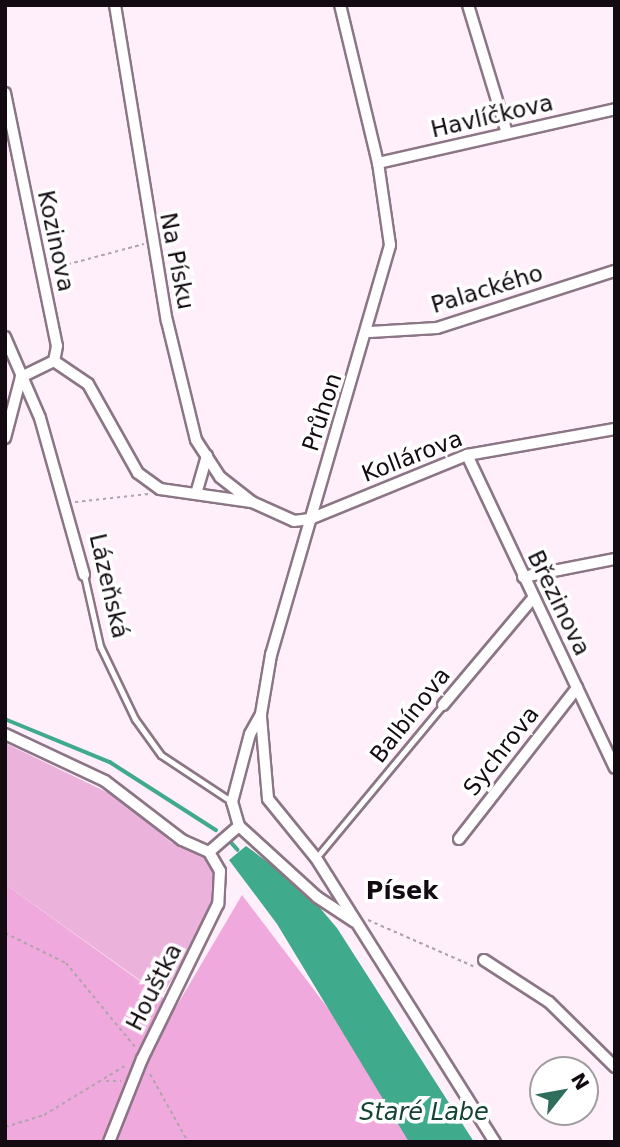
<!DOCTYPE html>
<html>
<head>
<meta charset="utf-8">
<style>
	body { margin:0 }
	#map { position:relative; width:620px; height:1147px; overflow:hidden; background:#ffeffa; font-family:"DejaVu Sans",sans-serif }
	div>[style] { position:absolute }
	.green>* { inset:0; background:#ebb3dc }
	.forest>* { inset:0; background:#f0a9dd }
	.water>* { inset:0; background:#40aa8d }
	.stream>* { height:3.5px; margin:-1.75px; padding:0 1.75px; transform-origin:1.75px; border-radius:1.75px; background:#40aa8d }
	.path>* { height:2px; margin-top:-1px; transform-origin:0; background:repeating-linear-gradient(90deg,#b0a3ac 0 3.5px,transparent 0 7px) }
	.roads { filter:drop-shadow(2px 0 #8c7585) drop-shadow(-2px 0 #8c7585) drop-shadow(0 2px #8c7585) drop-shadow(0 -2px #8c7585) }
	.lane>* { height:5px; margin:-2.5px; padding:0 2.5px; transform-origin:2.5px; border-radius:2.5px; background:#fff }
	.street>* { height:10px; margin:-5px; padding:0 5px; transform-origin:5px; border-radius:5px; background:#fff }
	span { translate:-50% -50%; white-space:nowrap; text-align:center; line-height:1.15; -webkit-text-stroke:7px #fff; paint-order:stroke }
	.street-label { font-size:23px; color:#130b11 }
	.neighbourhood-label { font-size:24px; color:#130b11; font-weight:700 }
	.water-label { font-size:24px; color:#164336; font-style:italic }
	.frame { position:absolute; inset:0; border:7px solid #130b11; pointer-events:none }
	.north { position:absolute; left:529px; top:1056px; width:70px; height:70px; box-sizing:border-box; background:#fff; border:2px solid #a19da0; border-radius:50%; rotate:59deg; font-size:19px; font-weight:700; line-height:28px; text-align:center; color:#130b11 }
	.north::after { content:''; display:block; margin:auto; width:24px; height:32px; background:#2f6e5c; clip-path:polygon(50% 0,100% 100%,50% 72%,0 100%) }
</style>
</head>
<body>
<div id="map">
	<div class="green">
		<div style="clip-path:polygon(5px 743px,121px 799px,172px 843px,214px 846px,212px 911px,162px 996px,5px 884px)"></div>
	</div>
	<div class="forest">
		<div style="clip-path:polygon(5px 884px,176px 1007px,242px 895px,343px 1028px,411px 1142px,5px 1142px)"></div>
	</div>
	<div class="water">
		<div style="clip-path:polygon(246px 846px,303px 888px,337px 928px,474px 1142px,409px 1142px,277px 924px,229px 860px)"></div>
	</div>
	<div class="stream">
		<div style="left:5px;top:719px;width:113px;rotate:22.3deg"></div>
		<div style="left:110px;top:762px;width:126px;rotate:32.7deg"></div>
		<div style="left:229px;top:840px;width:13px;rotate:48deg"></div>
	</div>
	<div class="path">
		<div style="left:54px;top:268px;width:93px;rotate:-14.9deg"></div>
		<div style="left:75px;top:502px;width:74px;rotate:-6.2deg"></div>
		<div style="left:368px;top:920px;width:115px;rotate:23.7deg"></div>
		<div style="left:5px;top:933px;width:68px;rotate:26.2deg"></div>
		<div style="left:66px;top:963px;width:109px;rotate:50.6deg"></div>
		<div style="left:150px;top:1074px;width:78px;rotate:60.8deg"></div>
		<div style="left:106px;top:1081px;width:15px"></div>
		<div style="left:5px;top:1127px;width:41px;rotate:-17.1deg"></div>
		<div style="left:44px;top:1115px;width:98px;rotate:-31.3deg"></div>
	</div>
	<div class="roads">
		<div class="lane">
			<div style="left:84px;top:575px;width:73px;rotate:77.3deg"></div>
			<div style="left:100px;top:646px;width:81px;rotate:64.4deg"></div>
			<div style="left:135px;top:719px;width:44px;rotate:54.2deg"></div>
			<div style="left:161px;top:755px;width:85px;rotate:33.5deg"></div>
			<div style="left:316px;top:858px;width:199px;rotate:-50.3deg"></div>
		</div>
		<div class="street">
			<div style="left:115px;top:5px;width:320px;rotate:80.7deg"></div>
			<div style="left:167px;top:321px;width:122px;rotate:76.3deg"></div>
			<div style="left:196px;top:440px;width:44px;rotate:57deg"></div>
			<div style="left:220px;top:477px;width:41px;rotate:38deg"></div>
			<div style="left:252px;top:502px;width:46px;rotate:24.3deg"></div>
			<div style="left:294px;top:521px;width:16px;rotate:-7deg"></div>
			<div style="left:310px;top:519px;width:170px;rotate:-22.2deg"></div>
			<div style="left:467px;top:455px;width:150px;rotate:-10deg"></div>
			<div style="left:468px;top:5px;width:134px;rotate:73.1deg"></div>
			<div style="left:5px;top:93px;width:258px;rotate:78.4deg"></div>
			<div style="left:57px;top:346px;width:15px;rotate:101deg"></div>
			<div style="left:54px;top:361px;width:37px;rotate:154deg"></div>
			<div style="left:378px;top:163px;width:243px;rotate:-12.8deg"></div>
			<div style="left:370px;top:332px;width:67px;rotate:-3.4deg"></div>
			<div style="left:437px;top:328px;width:187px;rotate:-17.8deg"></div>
			<div style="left:5px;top:337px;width:88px;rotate:66.6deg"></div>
			<div style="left:40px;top:418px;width:163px;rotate:74.3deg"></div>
			<div style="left:54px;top:361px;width:41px;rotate:34.1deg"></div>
			<div style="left:88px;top:384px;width:102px;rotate:60.7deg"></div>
			<div style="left:138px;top:473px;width:27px;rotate:36deg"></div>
			<div style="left:160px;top:489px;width:92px;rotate:8.1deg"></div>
			<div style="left:5px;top:438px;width:63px;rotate:-75.3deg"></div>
			<div style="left:467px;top:455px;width:346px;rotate:64.7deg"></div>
			<div style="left:196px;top:494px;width:40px;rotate:-74deg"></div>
			<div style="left:523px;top:577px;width:94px;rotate:-11.1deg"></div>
			<div style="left:443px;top:705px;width:141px;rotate:-49.9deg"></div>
			<div style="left:261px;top:717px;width:82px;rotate:85.1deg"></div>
			<div style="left:268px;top:799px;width:76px;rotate:50.9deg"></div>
			<div style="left:316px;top:858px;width:336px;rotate:57.8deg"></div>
			<div style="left:5px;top:734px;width:110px;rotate:25.2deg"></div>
			<div style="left:105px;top:781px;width:97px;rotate:37.5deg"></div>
			<div style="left:182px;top:840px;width:30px;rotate:24deg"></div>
			<div style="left:209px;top:852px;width:22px;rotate:60deg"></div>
			<div style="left:220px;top:871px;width:33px;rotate:93deg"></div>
			<div style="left:218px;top:904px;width:173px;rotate:116.1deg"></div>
			<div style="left:142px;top:1059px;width:89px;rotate:111.7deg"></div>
			<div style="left:239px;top:826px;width:25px;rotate:-106deg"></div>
			<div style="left:232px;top:802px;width:70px;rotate:-75.2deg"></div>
			<div style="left:250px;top:734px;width:23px;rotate:-61deg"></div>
			<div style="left:261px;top:714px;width:60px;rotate:-80.4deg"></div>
			<div style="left:271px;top:655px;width:427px;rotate:-73.8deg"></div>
			<div style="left:390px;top:245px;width:83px;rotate:-98.3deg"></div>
			<div style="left:378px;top:163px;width:163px;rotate:-103.5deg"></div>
			<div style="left:239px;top:826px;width:105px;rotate:42.3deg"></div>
			<div style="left:317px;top:897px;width:45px;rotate:33.3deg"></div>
			<div style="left:459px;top:839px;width:192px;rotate:-52deg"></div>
			<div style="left:209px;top:852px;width:40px;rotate:-41deg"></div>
			<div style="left:484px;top:960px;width:77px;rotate:32.9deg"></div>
			<div style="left:549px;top:1002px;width:93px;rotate:44.6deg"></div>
		</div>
	</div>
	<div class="street-label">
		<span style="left:492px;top:116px;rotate:-13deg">Havlíčkova</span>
		<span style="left:56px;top:241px;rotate:78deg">Kozinova</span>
		<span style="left:177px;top:261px;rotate:79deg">Na Písku</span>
		<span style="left:487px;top:289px;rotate:-17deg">Palackého</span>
		<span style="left:322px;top:412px;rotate:-72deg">Průhon</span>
		<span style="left:412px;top:456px;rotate:-21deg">Kollárova</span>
		<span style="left:109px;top:586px;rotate:77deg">Lázeňská</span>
		<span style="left:559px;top:603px;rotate:64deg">Březinova</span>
		<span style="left:410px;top:715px;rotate:-52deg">Balbínova</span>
		<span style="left:501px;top:751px;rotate:-52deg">Sychrova</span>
		<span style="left:154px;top:987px;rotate:-63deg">Houštka</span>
	</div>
	<div class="neighbourhood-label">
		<span style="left:402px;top:892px">Písek</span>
	</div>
	<div class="water-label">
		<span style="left:424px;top:1113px">Staré Labe</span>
	</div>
	<div class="frame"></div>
	<div class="north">N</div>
</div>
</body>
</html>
